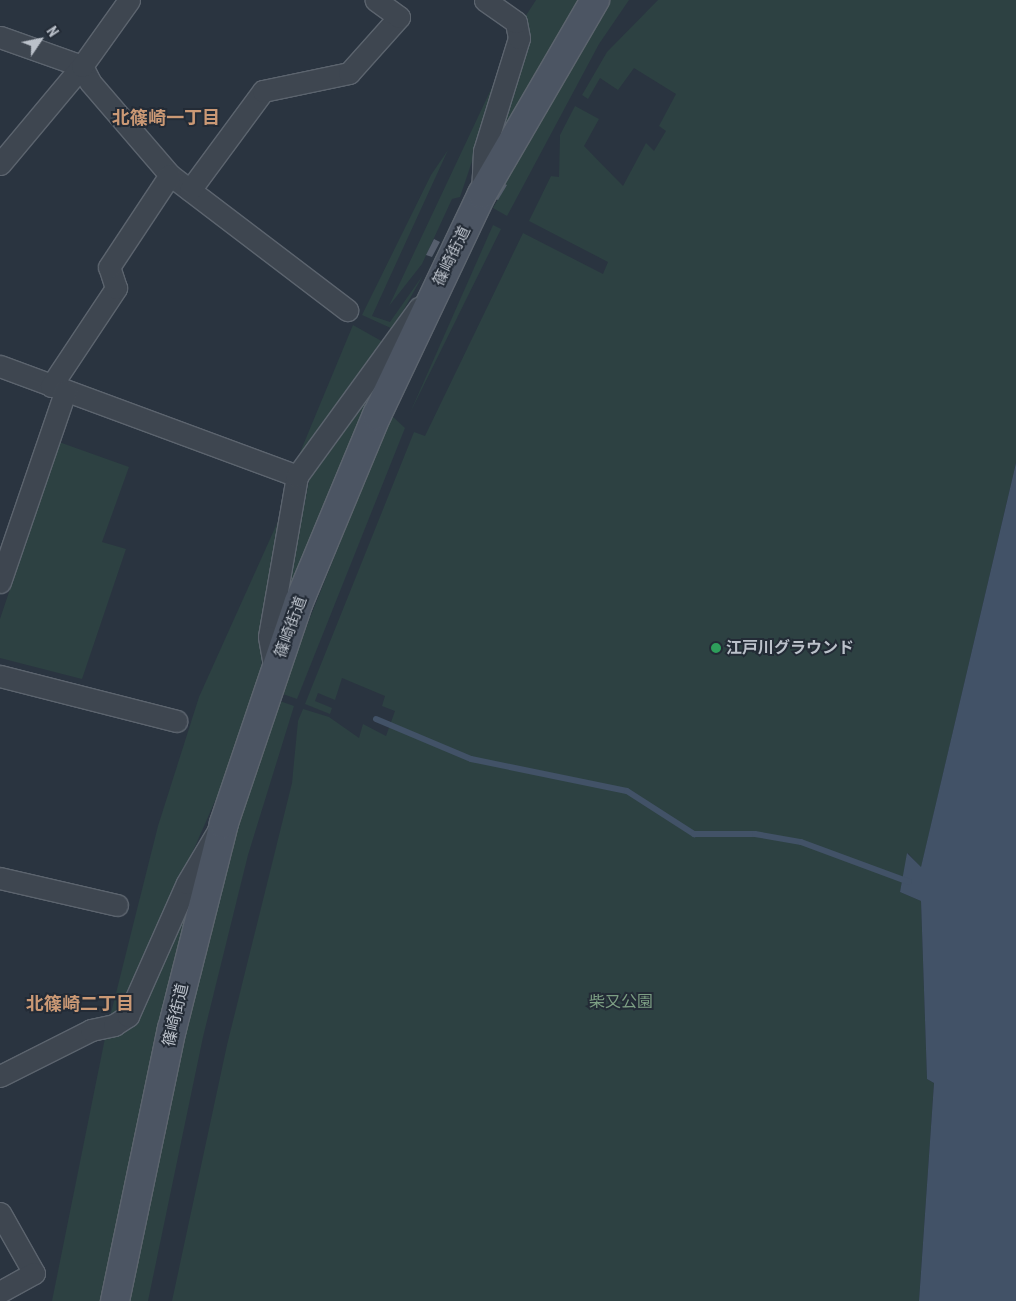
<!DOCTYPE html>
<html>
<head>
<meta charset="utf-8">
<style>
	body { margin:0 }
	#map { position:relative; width:1016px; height:1301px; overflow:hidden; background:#2a3440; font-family:"Roboto Condensed","Noto Sans JP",sans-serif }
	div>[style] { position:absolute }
	.green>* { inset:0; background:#2d4142 }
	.water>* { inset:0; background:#425267 }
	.stream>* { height:6px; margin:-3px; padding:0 3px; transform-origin:3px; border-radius:3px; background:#425267 }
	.building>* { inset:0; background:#565f6d }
	.roads { filter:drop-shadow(1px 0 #5c646e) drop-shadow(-1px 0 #5c646e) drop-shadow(0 1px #5c646e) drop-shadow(0 -1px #5c646e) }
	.street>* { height:21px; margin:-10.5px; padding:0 10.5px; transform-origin:10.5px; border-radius:10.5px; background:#3e4650 }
	.secondary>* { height:28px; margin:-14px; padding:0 14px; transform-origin:14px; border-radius:14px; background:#4c5563 }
	.dots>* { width:14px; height:14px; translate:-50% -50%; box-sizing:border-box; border:2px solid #232b36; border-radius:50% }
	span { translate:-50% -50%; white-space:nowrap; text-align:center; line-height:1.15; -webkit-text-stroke:4px #232b36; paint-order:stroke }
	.street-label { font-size:16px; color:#bbc1ca }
	.poi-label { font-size:16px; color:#bbc1ca; font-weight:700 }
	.left { translate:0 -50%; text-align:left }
	.park-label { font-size:16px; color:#7c9e83 }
	.neighbourhood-label { font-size:18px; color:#cb9975; font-weight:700 }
	.north { position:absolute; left:15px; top:15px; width:50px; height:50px; -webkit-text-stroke:4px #232b36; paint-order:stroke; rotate:56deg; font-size:14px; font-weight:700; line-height:20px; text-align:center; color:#bbc1ca }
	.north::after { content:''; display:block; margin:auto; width:18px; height:22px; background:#bbc1ca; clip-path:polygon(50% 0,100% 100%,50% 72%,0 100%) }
</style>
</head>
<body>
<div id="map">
	<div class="green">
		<div style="clip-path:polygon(536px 0,580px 0,488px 160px,527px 36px,525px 17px)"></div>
		<div style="clip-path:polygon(608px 0,629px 0,599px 44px,507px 216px,493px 208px,506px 185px,501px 182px)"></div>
		<div style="clip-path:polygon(658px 0,1016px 0,1016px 463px,921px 868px,908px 853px,900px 892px,921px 901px,927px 1079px,934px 1083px,919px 1301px,172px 1301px,227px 1045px,292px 783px,298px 721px,303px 709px,329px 717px,359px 738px,363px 724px,386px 736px,395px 711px,382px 706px,385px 696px,342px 678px,335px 700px,318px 693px,315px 701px,332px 708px,330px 714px,305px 704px,414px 432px,425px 436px,523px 233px,603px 274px,608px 262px,529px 221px,551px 176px,559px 177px,560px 135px,575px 106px,599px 119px,584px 146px,623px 186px,646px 143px,654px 151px,666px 131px,659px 126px,676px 94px,634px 68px,618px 90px,600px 78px,588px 99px,582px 95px,607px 52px)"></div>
		<div style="clip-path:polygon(510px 49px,460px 197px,452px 199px,422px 264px,389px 306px)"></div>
		<div style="clip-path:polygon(448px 150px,372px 316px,390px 322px,423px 275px,393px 329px,362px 315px,431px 175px)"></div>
		<div style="clip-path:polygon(493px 225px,501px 229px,410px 413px)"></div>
		<div style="clip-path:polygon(353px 325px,385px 343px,300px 458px,299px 455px)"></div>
		<div style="clip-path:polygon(394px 355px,277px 636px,310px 477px)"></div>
		<div style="clip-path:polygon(391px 415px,405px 428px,297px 699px,280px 693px)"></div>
		<div style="clip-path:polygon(59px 442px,129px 467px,102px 542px,126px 549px,82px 679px,0 658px,0 619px)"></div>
		<div style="clip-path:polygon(288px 499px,258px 684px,234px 758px,123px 1010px,110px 1017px,158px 826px,199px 697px)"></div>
		<div style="clip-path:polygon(277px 700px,294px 706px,248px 855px,203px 1037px,148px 1301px,128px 1301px,184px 1031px,229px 851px)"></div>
		<div style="clip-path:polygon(196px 883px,106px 1301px,52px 1301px,105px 1038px)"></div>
	</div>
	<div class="water">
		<div style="clip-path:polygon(1016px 463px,1016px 1301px,919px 1301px,934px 1083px,927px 1079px,921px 901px,900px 892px,907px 853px,921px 867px)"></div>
	</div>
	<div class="stream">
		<div style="left:376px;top:719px;width:103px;rotate:22.8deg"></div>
		<div style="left:471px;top:759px;width:159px;rotate:11.6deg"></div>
		<div style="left:627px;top:791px;width:80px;rotate:32.7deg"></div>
		<div style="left:694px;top:834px;width:61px"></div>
		<div style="left:755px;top:834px;width:47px;rotate:9.9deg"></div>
		<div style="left:801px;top:842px;width:115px;rotate:20.3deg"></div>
	</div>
	<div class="building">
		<div style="clip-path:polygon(501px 182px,507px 185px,498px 200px,493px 198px)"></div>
		<div style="clip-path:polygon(434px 239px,440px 242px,432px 257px,426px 255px)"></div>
	</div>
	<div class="roads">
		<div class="street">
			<div style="left:0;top:37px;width:87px;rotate:19.5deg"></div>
			<div style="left:82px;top:66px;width:18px;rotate:63deg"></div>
			<div style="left:90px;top:82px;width:123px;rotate:49.3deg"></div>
			<div style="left:170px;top:175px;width:223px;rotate:37.3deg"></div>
			<div style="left:0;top:164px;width:128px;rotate:-50.1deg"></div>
			<div style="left:82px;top:66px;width:81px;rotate:-54.5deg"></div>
			<div style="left:190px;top:190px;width:123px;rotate:-53.6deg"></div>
			<div style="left:263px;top:91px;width:88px;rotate:-11.8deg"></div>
			<div style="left:349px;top:73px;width:75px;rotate:-48.2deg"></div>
			<div style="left:399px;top:17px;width:29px;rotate:-144deg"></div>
			<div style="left:482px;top:194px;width:43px;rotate:-87.3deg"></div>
			<div style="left:484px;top:151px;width:118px;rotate:-72.8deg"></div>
			<div style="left:519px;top:38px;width:16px;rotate:-101deg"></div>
			<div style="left:516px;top:22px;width:38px;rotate:-145deg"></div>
			<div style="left:0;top:366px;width:317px;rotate:20.3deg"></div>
			<div style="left:297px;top:476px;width:163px;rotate:99.9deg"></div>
			<div style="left:269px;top:637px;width:34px;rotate:80deg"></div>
			<div style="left:51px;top:386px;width:118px;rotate:-56.4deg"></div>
			<div style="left:116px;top:288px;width:22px;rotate:-108deg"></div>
			<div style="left:109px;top:267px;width:110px;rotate:-56.5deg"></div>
			<div style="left:297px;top:476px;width:208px;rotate:-54deg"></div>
			<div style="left:0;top:582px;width:201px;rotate:-71.1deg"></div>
			<div style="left:0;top:676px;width:182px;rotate:14.3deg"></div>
			<div style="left:0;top:878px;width:120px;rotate:13deg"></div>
			<div style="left:0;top:1076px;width:102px;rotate:-26.8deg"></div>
			<div style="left:91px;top:1030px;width:24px;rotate:-12deg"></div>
			<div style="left:114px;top:1025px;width:17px;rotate:-33deg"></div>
			<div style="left:128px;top:1016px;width:145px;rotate:-66.1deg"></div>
			<div style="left:187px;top:883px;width:63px;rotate:-59.3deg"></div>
			<div style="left:0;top:1213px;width:69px;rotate:60.5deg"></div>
			<div style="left:34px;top:1273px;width:39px;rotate:151deg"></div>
		</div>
		<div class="secondary">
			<div style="left:115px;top:1301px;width:278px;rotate:-78.2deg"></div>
			<div style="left:172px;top:1029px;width:212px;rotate:-75.8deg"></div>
			<div style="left:224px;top:823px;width:233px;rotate:-71.3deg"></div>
			<div style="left:299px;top:602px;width:203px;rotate:-67.4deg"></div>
			<div style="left:377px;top:415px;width:245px;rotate:-64.6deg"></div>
			<div style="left:482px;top:194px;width:225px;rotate:-59.8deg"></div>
		</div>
	</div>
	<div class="dots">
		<div style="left:716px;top:648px;background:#2e9e5b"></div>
	</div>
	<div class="street-label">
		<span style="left:452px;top:256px;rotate:-64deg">篠崎街道</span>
		<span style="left:291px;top:627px;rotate:-70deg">篠崎街道</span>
		<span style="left:176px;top:1015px;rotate:-77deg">篠崎街道</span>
	</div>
	<div class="poi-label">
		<span class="left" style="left:726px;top:648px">江戸川グラウンド</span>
	</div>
	<div class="park-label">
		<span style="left:621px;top:1002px">柴又公園</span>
	</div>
	<div class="neighbourhood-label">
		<span style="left:166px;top:118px">北篠崎一丁目</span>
		<span style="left:80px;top:1004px">北篠崎二丁目</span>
	</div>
	<div class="north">N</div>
</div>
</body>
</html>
